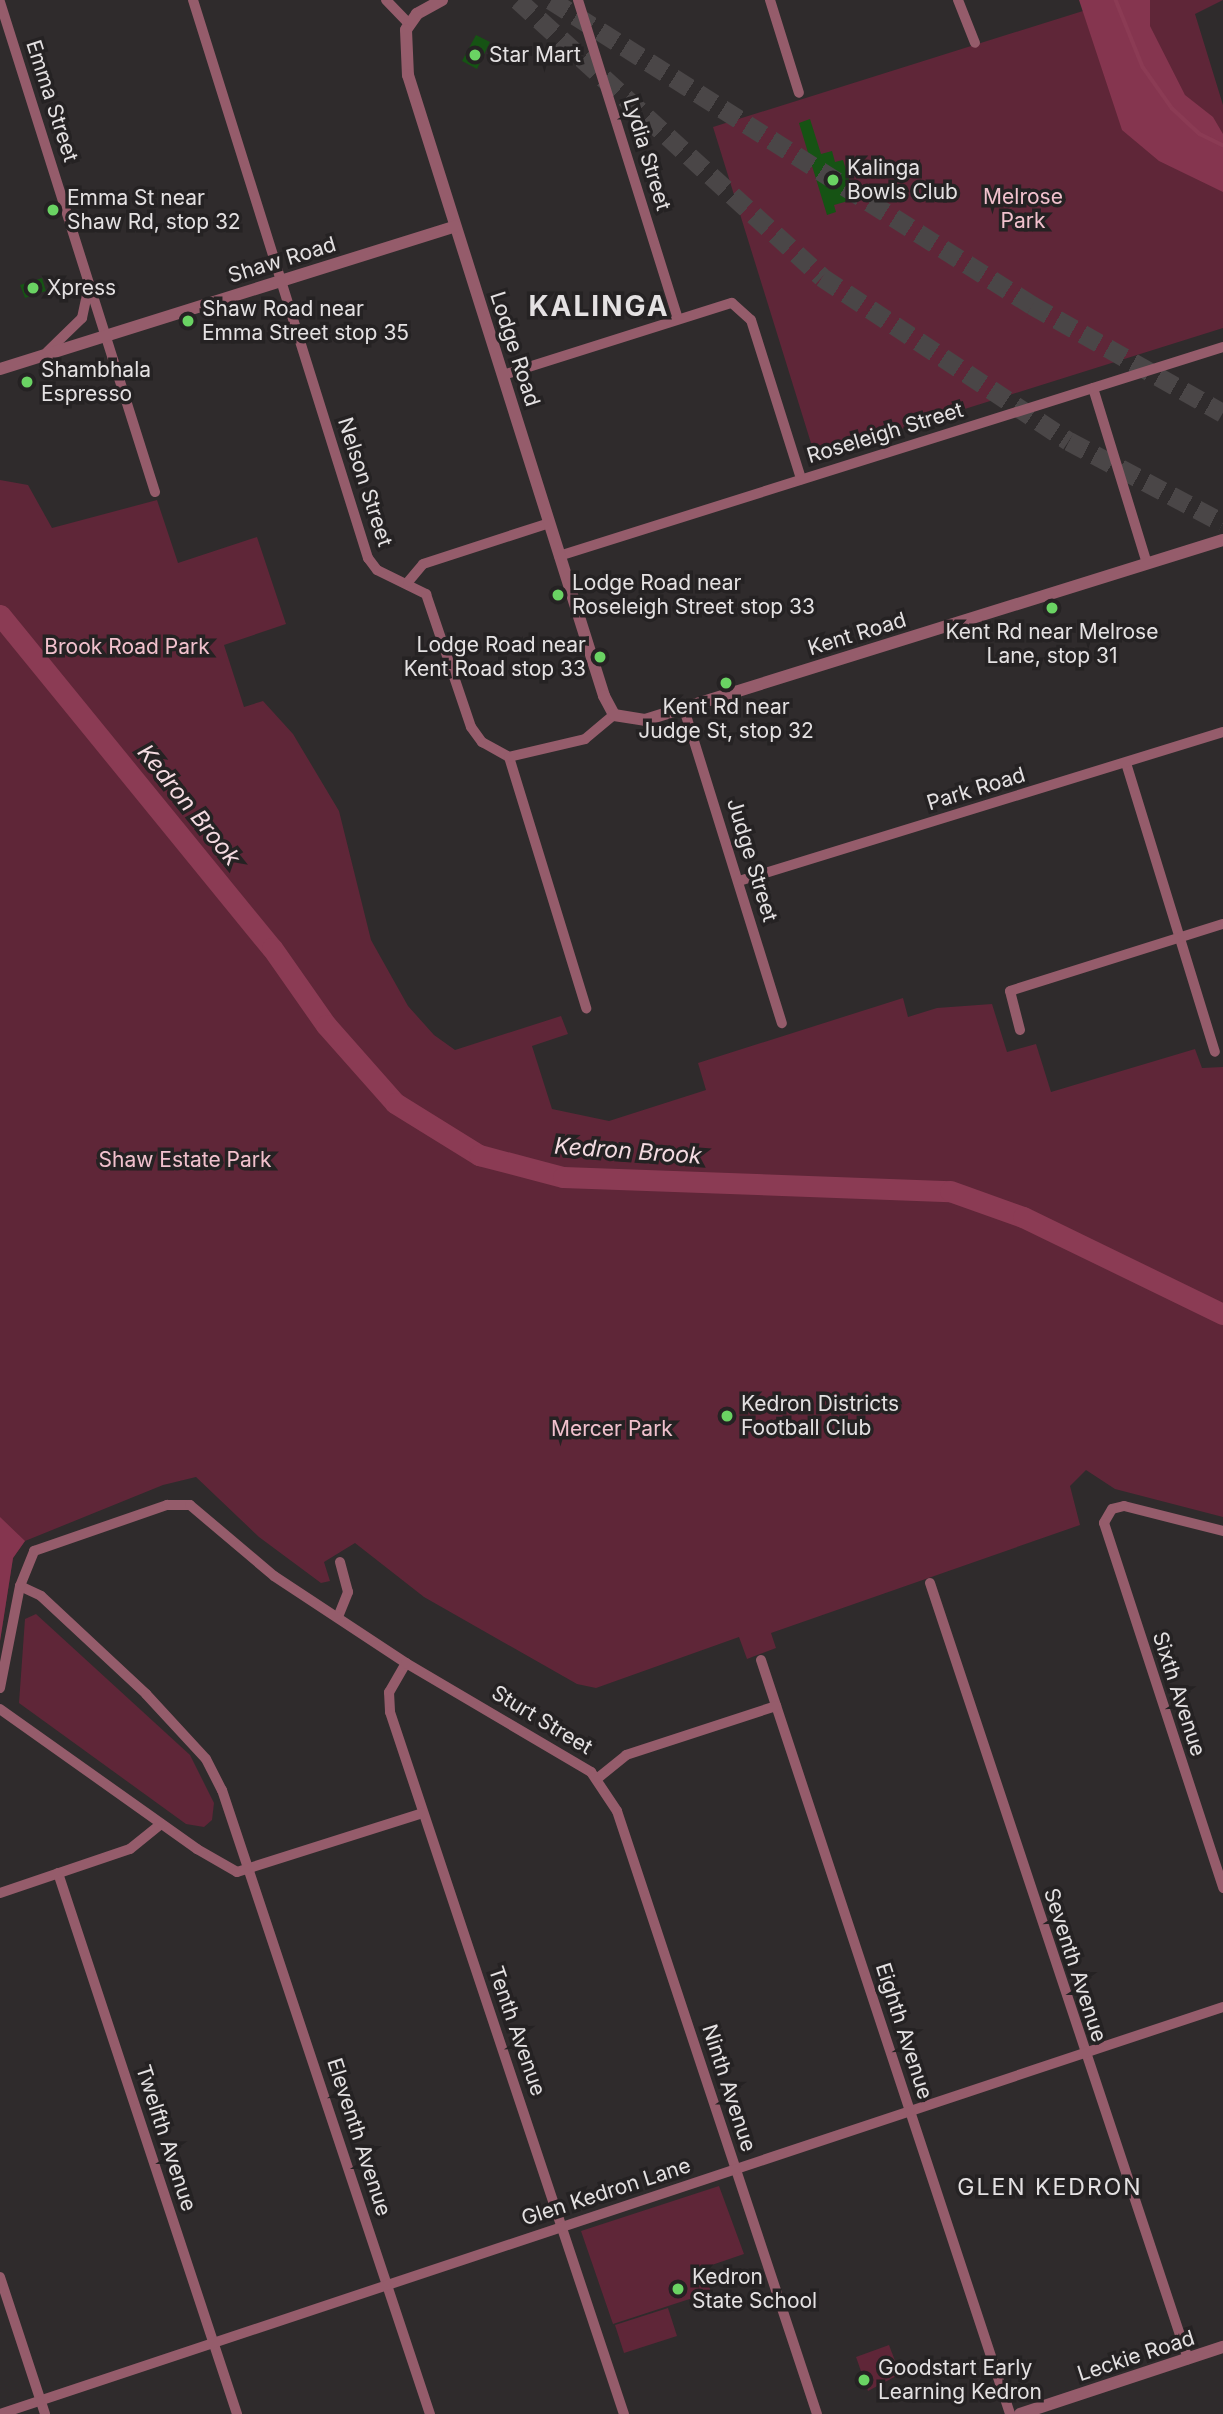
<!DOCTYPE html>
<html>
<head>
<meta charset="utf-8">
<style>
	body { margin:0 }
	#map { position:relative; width:1223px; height:2414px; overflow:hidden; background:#2f2b2c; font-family:Inter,sans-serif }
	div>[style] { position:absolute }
	.green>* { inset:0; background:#5f2638 }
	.forest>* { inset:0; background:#85354f }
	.stream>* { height:3.5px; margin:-1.75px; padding:0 1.75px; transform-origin:1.75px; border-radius:1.75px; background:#8b3b54 }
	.river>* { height:21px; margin:-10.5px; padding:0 10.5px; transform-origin:10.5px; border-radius:10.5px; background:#8b3b54 }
	.building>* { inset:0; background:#165314 }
	.motorway-tunnel>* { height:19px; margin-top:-9.5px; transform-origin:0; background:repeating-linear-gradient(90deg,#4a4647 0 19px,transparent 0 29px) }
	.minor>* { height:10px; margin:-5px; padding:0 5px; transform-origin:5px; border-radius:5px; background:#955c6b }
	.tertiary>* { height:12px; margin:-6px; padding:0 6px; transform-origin:6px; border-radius:6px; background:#955c6b }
	.dots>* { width:19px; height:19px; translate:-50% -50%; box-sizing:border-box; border:4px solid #252223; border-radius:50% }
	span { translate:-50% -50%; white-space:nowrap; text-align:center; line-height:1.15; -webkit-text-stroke:7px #252223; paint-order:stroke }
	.poi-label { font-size:21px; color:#e4e1e2 }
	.left { translate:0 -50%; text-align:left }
	.right { translate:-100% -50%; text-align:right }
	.street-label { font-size:21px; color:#e4e1e2 }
	.park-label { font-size:21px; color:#f1c1cd }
	.water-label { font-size:23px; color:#f4dbe1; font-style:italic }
	.neighbourhood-label { font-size:23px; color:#e4e1e2; letter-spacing:2px }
	.district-label { font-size:28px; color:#e4e1e2; font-weight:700; letter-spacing:2px }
</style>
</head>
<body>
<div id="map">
	<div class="green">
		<div style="clip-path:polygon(1118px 0,1223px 0,1195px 14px,1223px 105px,1223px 328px,815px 456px,713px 127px)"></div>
		<div style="clip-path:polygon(0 480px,28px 485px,52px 528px,157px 500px,178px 563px,257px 537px,286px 624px,224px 645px,244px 707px,263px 701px,293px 734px,339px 811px,371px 940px,408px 1006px,434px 1035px,455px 1050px,561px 1016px,568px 1034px,532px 1046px,552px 1109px,609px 1121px,706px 1090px,698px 1063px,903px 998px,908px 1017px,937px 1008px,992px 1004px,1007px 1052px,1036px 1044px,1051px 1092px,1195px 1049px,1202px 1068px,1223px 1067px,1223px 1517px,1115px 1489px,1086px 1470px,1070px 1486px,1080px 1525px,771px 1633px,776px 1648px,747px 1659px,739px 1637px,596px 1688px,577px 1684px,424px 1597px,355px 1543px,324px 1562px,330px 1581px,321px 1583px,259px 1537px,196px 1477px,163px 1485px,25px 1541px,13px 1558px,0 1641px)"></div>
		<div style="clip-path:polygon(36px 1614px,190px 1755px,214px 1803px,212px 1820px,204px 1827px,186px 1824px,19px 1703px,25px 1619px)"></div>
		<div style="clip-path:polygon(719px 2186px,744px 2254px,703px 2268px,711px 2292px,613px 2324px,581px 2231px)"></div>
		<div style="clip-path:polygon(668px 2308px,677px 2336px,624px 2353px,615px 2325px)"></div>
		<div style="clip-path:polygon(889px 2345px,900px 2374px,868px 2391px,856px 2357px)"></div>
	</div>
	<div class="forest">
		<div style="clip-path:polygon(1079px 0,1150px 0,1150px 26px,1185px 95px,1213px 117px,1223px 134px,1223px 192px,1159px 161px,1122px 130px)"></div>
		<div style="clip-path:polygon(0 1517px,25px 1541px,13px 1558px,0 1641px)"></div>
	</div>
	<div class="stream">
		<div style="left:1116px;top:0;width:72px;rotate:68.1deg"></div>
		<div style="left:1143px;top:67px;width:50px;rotate:54.7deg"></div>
		<div style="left:1172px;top:108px;width:38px;rotate:43deg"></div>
		<div style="left:1200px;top:134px;width:25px;rotate:26deg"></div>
	</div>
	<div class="river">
		<div style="left:0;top:615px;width:430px;rotate:50.8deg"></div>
		<div style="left:272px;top:948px;width:94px;rotate:55deg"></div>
		<div style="left:326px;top:1025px;width:104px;rotate:48.5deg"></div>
		<div style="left:395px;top:1103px;width:99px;rotate:31.8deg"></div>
		<div style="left:479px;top:1155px;width:87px;rotate:14.7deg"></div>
		<div style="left:563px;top:1177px;width:387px;rotate:2.1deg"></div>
		<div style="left:950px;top:1191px;width:77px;rotate:19.6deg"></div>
		<div style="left:1023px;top:1217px;width:222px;rotate:25.9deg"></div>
	</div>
	<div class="building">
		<div style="clip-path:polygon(476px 35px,490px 42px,477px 69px,462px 61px)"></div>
		<div style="clip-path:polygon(810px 119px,821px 154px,832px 151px,835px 162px,843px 160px,855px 199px,834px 205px,836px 212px,827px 215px,799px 123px)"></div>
		<div style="clip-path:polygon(42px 278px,46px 291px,25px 298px,20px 285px)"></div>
	</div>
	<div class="motorway-tunnel">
		<div style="left:518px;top:0;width:411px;rotate:42.3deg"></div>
		<div style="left:822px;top:277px;width:296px;rotate:33.6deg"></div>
		<div style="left:1069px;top:441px;width:174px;rotate:28deg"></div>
		<div style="left:551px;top:0;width:570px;rotate:32.38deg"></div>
		<div style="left:1032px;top:305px;width:219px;rotate:29.5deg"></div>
	</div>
	<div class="minor">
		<div style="left:193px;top:0;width:585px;rotate:72.59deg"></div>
		<div style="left:368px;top:558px;width:15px;rotate:53deg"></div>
		<div style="left:377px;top:570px;width:55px;rotate:26.1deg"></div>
		<div style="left:426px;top:594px;width:140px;rotate:71.3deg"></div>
		<div style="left:471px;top:727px;width:19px;rotate:54deg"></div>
		<div style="left:482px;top:742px;width:31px;rotate:29deg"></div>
		<div style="left:509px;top:757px;width:263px;rotate:72.9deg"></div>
		<div style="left:386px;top:0;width:33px;rotate:46deg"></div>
		<div style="left:578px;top:0;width:334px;rotate:72.6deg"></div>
		<div style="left:770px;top:0;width:97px;rotate:72.7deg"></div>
		<div style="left:958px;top:0;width:46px;rotate:68.4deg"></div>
		<div style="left:0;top:2px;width:514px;rotate:72.45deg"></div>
		<div style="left:47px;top:352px;width:49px;rotate:-44.2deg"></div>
		<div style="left:82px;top:318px;width:33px;rotate:-78deg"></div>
		<div style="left:503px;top:375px;width:240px;rotate:-17.5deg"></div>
		<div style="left:732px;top:303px;width:25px;rotate:42deg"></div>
		<div style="left:751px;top:320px;width:167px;rotate:72.5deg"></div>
		<div style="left:1093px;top:388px;width:184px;rotate:72.9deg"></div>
		<div style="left:559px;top:556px;width:696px;rotate:-17.47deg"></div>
		<div style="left:408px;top:582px;width:23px;rotate:-50deg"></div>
		<div style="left:423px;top:564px;width:133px;rotate:-18deg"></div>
		<div style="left:684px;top:709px;width:329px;rotate:72.7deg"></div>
		<div style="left:509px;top:757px;width:78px;rotate:-13.3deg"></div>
		<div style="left:585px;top:739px;width:38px;rotate:-40deg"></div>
		<div style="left:1126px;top:763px;width:302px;rotate:72.9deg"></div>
		<div style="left:739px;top:881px;width:506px;rotate:-17.11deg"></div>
		<div style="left:1020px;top:1030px;width:40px;rotate:-104.4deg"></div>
		<div style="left:1010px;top:991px;width:223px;rotate:-17.5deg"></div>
		<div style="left:1223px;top:1531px;width:102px;rotate:-165.8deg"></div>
		<div style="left:1124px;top:1506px;width:12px;rotate:166deg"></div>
		<div style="left:1112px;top:1509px;width:16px;rotate:120deg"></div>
		<div style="left:1104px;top:1523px;width:384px;rotate:71.9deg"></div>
		<div style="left:930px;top:1583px;width:818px;rotate:71.61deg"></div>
		<div style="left:20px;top:1586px;width:23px;rotate:25deg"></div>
		<div style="left:41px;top:1596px;width:144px;rotate:43deg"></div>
		<div style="left:146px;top:1694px;width:88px;rotate:47.3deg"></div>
		<div style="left:206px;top:1759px;width:35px;rotate:63deg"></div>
		<div style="left:222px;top:1790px;width:658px;rotate:71.57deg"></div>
		<div style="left:338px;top:1617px;width:27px;rotate:-68deg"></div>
		<div style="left:348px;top:1592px;width:31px;rotate:-105deg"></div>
		<div style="left:761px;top:1660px;width:794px;rotate:71.72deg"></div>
		<div style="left:406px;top:1663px;width:34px;rotate:120deg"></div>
		<div style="left:389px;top:1692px;width:20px;rotate:87deg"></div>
		<div style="left:390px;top:1712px;width:740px;rotate:71.57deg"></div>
		<div style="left:0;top:1688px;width:104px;rotate:-78.9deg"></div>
		<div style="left:20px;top:1586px;width:38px;rotate:-68deg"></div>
		<div style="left:34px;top:1551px;width:141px;rotate:-19.1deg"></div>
		<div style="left:167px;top:1505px;width:23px"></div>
		<div style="left:190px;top:1505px;width:110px;rotate:40.2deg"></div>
		<div style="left:274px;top:1576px;width:158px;rotate:33.4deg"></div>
		<div style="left:406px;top:1663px;width:215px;rotate:30.5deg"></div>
		<div style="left:591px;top:1772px;width:47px;rotate:56.3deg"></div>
		<div style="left:617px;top:1811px;width:635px;rotate:71.65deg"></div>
		<div style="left:0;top:1709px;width:242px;rotate:35.4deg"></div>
		<div style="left:197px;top:1849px;width:46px;rotate:29.9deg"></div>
		<div style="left:237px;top:1872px;width:195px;rotate:-17.6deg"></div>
		<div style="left:598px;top:1778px;width:36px;rotate:-39deg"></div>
		<div style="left:626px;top:1755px;width:158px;rotate:-18.1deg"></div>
		<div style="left:58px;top:1873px;width:570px;rotate:71.69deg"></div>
		<div style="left:0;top:1893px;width:137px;rotate:-18.7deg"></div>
		<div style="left:130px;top:1849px;width:40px;rotate:-39deg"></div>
		<div style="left:0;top:2277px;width:144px;rotate:71.8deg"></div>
		<div style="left:0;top:2414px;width:1289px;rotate:-18.41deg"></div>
	</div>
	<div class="tertiary">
		<div style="left:442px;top:0;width:29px;rotate:151deg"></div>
		<div style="left:417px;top:14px;width:19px;rotate:125deg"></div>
		<div style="left:406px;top:30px;width:45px;rotate:87.5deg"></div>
		<div style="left:408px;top:75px;width:651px;rotate:72.48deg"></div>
		<div style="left:604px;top:696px;width:21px;rotate:62deg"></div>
		<div style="left:614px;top:715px;width:31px;rotate:9deg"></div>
		<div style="left:645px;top:720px;width:605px;rotate:-17.3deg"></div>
		<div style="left:0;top:369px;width:477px;rotate:-17.4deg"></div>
		<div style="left:1020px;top:2414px;width:214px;rotate:-18.3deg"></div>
	</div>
	<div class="dots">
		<div style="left:475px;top:55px;background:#6ad363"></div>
		<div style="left:833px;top:180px;background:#6ad363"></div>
		<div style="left:53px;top:210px;background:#6ad363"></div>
		<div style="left:33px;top:288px;background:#6ad363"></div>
		<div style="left:188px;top:321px;background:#6ad363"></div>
		<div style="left:27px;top:382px;background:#6ad363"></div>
		<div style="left:558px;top:595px;background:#6ad363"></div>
		<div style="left:1052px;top:608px;background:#6ad363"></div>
		<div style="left:600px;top:657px;background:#6ad363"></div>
		<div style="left:726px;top:683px;background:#6ad363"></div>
		<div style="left:727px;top:1416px;background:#6ad363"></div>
		<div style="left:678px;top:2289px;background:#6ad363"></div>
		<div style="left:864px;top:2380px;background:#6ad363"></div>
	</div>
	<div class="poi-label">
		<span class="left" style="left:489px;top:55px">Star Mart</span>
		<span class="left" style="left:847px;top:180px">Kalinga<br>Bowls Club</span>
		<span class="left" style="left:67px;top:210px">Emma St near<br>Shaw Rd, stop 32</span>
		<span class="left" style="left:47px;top:288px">Xpress</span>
		<span class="left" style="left:202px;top:321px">Shaw Road near<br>Emma Street stop 35</span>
		<span class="left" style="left:41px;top:382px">Shambhala<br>Espresso</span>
		<span class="left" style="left:572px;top:595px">Lodge Road near<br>Roseleigh Street stop 33</span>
		<span style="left:1052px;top:644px">Kent Rd near Melrose<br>Lane, stop 31</span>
		<span class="right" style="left:586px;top:657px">Lodge Road near<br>Kent Road stop 33</span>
		<span style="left:726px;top:719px">Kent Rd near<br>Judge St, stop 32</span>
		<span class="left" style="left:741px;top:1416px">Kedron Districts<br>Football Club</span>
		<span class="left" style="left:692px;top:2289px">Kedron<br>State School</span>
		<span class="left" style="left:878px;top:2380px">Goodstart Early<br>Learning Kedron</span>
	</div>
	<div class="street-label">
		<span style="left:52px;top:101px;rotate:72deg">Emma Street</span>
		<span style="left:647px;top:154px;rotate:73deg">Lydia Street</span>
		<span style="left:282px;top:260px;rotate:-17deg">Shaw Road</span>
		<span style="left:515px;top:349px;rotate:72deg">Lodge Road</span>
		<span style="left:885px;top:433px;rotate:-17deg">Roseleigh Street</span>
		<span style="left:365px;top:482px;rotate:72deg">Nelson Street</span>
		<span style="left:857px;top:634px;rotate:-17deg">Kent Road</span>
		<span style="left:976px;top:789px;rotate:-17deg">Park Road</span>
		<span style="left:752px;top:860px;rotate:73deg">Judge Street</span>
		<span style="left:1179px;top:1694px;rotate:72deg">Sixth Avenue</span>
		<span style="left:542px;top:1720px;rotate:31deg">Sturt Street</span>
		<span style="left:1075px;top:1965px;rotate:72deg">Seventh Avenue</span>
		<span style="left:517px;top:2031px;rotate:71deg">Tenth Avenue</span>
		<span style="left:904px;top:2031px;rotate:72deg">Eighth Avenue</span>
		<span style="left:729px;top:2088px;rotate:72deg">Ninth Avenue</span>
		<span style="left:359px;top:2137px;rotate:72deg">Eleventh Avenue</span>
		<span style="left:166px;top:2138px;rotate:72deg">Twelfth Avenue</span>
		<span style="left:606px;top:2192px;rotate:-18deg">Glen Kedron Lane</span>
		<span style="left:1136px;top:2356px;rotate:-18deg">Leckie Road</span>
	</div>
	<div class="park-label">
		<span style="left:1023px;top:209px">Melrose<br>Park</span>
		<span style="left:127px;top:647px">Brook Road Park</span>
		<span style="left:185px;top:1160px">Shaw Estate Park</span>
		<span style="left:612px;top:1429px">Mercer Park</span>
	</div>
	<div class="water-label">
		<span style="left:189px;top:805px;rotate:51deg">Kedron Brook</span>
		<span style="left:628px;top:1151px;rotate:4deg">Kedron Brook</span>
	</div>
	<div class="neighbourhood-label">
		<span style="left:1050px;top:2187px">GLEN KEDRON</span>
	</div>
	<div class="district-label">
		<span style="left:599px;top:306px">KALINGA</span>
	</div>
</div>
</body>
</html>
